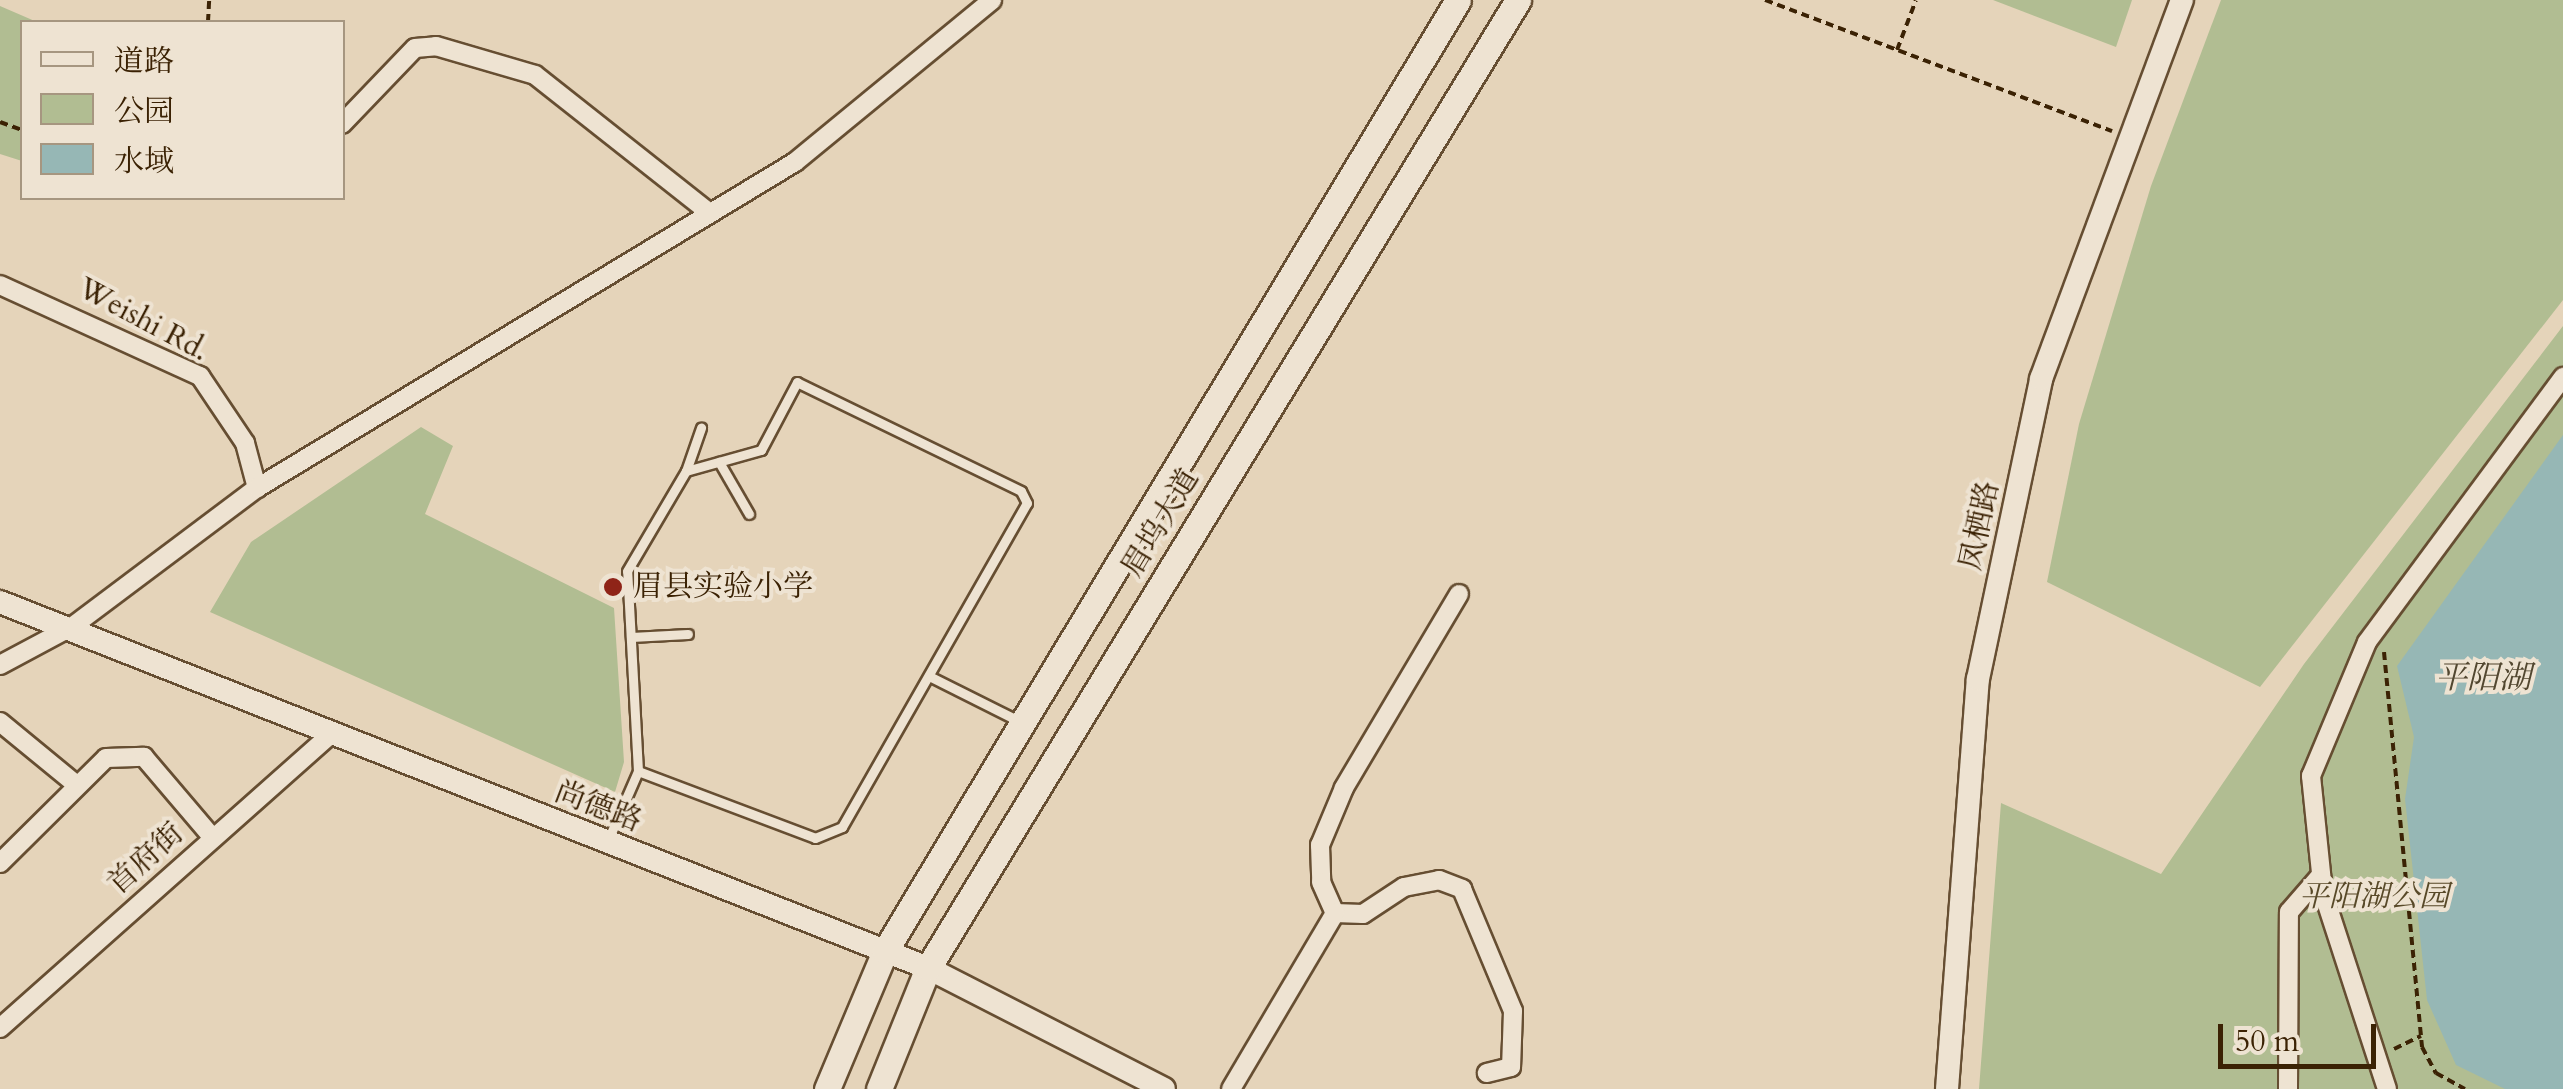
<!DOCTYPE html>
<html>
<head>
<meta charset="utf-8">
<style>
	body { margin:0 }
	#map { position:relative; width:2563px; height:1089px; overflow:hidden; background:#e5d4ba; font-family:Cardo,"Noto Serif SC",serif }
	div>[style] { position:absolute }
	.green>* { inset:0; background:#b1bd92 }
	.water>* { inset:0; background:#96b7b5 }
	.path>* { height:4px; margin-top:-2px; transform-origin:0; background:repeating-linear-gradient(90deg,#3b2204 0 8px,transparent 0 13px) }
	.roads { filter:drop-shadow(2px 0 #664e32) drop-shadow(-2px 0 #664e32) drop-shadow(0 2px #664e32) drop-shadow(0 -2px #664e32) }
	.service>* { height:9px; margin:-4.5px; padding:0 4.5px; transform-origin:4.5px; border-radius:4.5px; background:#eee3d2 }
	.minor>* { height:18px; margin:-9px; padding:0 9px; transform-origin:9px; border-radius:9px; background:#eee3d2 }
	.tertiary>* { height:22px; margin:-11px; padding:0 11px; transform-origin:11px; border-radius:11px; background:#eee3d2 }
	.secondary>* { height:25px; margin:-12.5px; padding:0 12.5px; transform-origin:12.5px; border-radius:12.5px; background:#eee3d2 }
	.dots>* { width:28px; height:28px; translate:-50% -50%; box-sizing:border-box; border:5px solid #eee3d2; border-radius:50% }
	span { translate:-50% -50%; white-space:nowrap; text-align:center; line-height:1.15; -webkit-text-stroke:8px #eee3d2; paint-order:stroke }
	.street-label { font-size:30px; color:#3b2204 }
	.poi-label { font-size:30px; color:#3b2204 }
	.left { translate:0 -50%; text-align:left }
	.park-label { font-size:30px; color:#584928; font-style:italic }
	.water-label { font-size:32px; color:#524730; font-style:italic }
	.legend { position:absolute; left:20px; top:20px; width:325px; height:180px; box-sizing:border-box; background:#eee3d2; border:2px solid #a69680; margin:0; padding:12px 18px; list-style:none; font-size:30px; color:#3b2204 }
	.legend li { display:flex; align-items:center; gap:20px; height:50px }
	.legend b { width:50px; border:2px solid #a69680 }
	.scale { position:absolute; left:2218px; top:1024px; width:158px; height:45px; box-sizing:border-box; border:5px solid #3b2204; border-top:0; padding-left:12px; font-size:30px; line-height:35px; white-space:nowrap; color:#3b2204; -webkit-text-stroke:8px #eee3d2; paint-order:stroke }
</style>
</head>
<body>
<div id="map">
	<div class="green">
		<div style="clip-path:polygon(1993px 0,2132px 0,2116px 47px)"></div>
		<div style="clip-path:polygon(2221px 0,2563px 0,2563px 300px,2260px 687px,2047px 582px,2079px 424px,2151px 186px)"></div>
		<div style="clip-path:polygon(0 6px,37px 22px,22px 22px,22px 161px,0 154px)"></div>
		<div style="clip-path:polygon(2563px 326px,2563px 1089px,1979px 1089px,2001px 803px,2161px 874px,2304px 664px)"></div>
		<div style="clip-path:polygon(421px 427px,453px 446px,425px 514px,614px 608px,624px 762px,615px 792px,210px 612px,251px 542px)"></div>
	</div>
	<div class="water">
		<div style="clip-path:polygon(2563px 435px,2563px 1089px,2505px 1089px,2456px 1065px,2427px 1000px,2405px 799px,2414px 737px,2397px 666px)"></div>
	</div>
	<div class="path">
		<div style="left:1765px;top:0;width:371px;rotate:20.7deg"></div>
		<div style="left:208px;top:22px;width:22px;rotate:-87deg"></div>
		<div style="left:1897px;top:50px;width:53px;rotate:-69.2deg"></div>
		<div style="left:0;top:122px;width:23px;rotate:20deg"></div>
		<div style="left:2384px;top:652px;width:397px;rotate:84.5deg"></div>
		<div style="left:2422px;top:1047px;width:30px;rotate:62deg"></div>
		<div style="left:2436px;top:1073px;width:33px;rotate:29deg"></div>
		<div style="left:2394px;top:1049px;width:30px;rotate:-26deg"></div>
	</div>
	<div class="roads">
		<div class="service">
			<div style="left:719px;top:462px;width:60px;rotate:60deg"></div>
			<div style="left:631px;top:637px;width:57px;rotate:-3deg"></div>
			<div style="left:929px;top:676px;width:103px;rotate:26.6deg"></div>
			<div style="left:638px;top:771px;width:189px;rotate:20.7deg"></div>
			<div style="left:815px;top:838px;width:29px;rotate:-22deg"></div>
			<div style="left:842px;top:827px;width:373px;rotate:-60.3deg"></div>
			<div style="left:1027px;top:503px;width:13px;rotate:-117deg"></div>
			<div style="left:1021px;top:491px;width:249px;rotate:-154.1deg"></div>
			<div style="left:797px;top:382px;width:77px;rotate:117.9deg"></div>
			<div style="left:761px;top:450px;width:78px;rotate:164.4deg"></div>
			<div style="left:608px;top:840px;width:75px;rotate:-66.5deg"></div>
			<div style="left:638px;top:771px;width:200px;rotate:-93.1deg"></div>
			<div style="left:627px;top:571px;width:116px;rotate:-59.5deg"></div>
			<div style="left:686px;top:471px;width:46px;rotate:-70.8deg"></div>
		</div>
		<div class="minor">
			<div style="left:342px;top:124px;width:105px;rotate:-46.2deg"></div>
			<div style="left:415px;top:48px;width:21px;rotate:-5deg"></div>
			<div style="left:436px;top:46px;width:103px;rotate:16.3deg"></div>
			<div style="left:535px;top:75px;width:223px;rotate:38.3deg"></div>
			<div style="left:0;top:285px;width:220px;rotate:24.5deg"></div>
			<div style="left:200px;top:376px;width:81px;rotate:56.1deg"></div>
			<div style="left:245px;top:443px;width:47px;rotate:75.1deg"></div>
			<div style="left:1459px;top:594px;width:226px;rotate:120.7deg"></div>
			<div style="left:1344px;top:788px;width:62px;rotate:112.8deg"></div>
			<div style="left:1320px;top:845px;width:37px;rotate:88deg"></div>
			<div style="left:1321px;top:882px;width:34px;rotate:66deg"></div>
			<div style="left:1335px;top:913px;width:28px;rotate:2deg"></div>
			<div style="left:1363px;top:914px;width:49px;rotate:-33.4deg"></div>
			<div style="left:1404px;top:887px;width:36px;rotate:-11deg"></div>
			<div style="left:1439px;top:880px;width:25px;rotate:21deg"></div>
			<div style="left:1462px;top:889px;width:132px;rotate:67.3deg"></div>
			<div style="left:1513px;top:1011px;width:56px;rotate:92deg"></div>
			<div style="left:1511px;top:1067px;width:25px;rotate:166deg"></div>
			<div style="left:0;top:665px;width:83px;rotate:-28.1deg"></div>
			<div style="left:73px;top:626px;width:230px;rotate:-36.9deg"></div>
			<div style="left:257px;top:488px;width:629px;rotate:-31.21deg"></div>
			<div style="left:795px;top:162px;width:255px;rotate:-39.4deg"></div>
			<div style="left:0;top:722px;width:94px;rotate:39.4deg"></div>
			<div style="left:0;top:863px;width:149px;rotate:-44.7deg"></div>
			<div style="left:106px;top:758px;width:38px;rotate:-2deg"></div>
			<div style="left:144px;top:757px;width:105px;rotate:49.6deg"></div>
			<div style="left:0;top:1028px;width:443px;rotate:-41.6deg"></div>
			<div style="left:1231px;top:1089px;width:204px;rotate:-59.4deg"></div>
			<div style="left:2288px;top:1089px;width:177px;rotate:-89.7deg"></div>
			<div style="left:2289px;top:912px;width:49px;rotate:-49.1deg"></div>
			<div style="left:2387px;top:1089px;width:207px;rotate:-108deg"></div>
			<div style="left:2323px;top:892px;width:117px;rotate:-95.9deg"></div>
			<div style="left:2311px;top:776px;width:145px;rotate:-67.3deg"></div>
			<div style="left:2367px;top:642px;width:330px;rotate:-53.5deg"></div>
		</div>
		<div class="tertiary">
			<div style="left:0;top:602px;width:998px;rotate:21.52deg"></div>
			<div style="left:928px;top:968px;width:265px;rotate:27.1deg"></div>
			<div style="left:1947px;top:1089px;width:411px;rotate:-85.7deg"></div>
			<div style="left:1978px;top:679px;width:307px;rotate:-78.1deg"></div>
			<div style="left:2041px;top:379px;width:404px;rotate:-69.6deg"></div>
		</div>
		<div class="secondary">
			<div style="left:827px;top:1089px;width:150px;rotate:-67.2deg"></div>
			<div style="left:885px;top:951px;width:1110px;rotate:-58.93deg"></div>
			<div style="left:879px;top:1089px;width:131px;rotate:-68deg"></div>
			<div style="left:928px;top:968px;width:1134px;rotate:-58.64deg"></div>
		</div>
	</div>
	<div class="dots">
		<div style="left:613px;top:587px;background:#8f2418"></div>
	</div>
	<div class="street-label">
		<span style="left:143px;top:320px;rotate:28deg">Weishi Rd.</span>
		<span style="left:1161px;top:523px;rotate:-59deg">眉坞大道</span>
		<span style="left:1980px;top:526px;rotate:-78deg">凤栖路</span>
		<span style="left:598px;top:807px;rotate:21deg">尚德路</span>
		<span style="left:146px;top:859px;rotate:-42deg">首府街</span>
	</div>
	<div class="poi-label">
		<span class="left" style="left:633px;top:587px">眉县实验小学</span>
	</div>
	<div class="park-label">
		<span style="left:2374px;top:897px">平阳湖公园</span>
	</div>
	<div class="water-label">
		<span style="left:2483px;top:678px">平阳湖</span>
	</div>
	<ul class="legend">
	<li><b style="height:12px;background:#eee3d2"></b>道路</li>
	<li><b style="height:28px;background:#b1bd92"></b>公园</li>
	<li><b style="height:28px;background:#96b7b5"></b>水域</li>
	</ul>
	<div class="scale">50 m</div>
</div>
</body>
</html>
